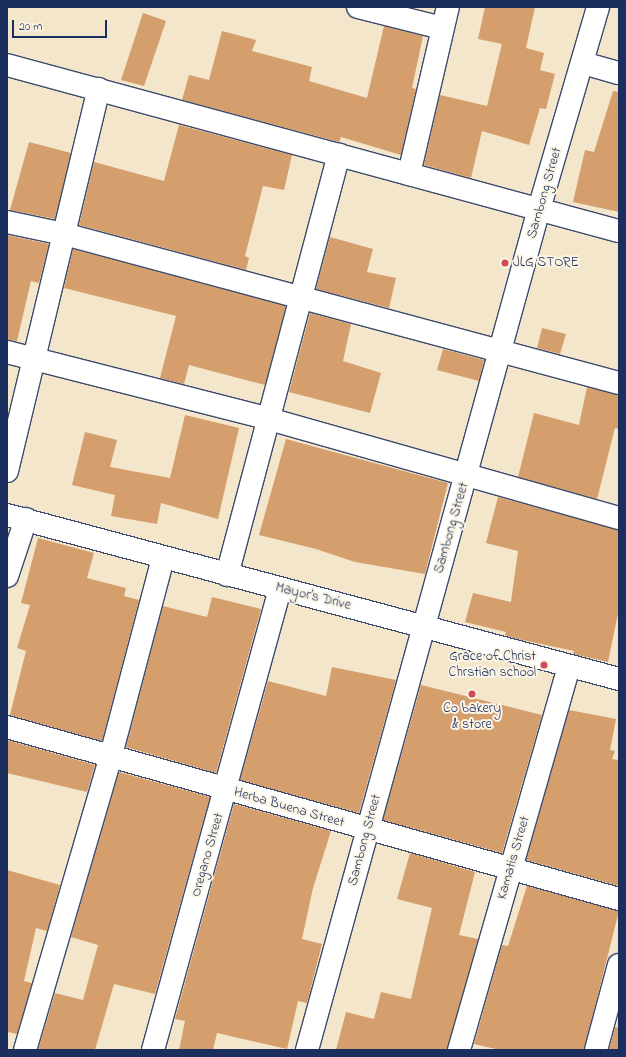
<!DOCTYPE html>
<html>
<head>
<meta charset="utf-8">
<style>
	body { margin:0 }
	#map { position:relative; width:626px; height:1057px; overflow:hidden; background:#f3e6cb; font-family:"Indie Flower",sans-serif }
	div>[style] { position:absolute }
	.building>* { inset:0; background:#d59e6d }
	.roads { filter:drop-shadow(1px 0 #3b4a6e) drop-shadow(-1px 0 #3b4a6e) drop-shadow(0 1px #3b4a6e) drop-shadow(0 -1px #3b4a6e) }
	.street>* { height:22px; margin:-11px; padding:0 11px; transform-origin:11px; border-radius:11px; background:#fff }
	.secondary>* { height:22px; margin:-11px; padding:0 11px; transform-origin:11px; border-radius:11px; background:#fff }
	.dots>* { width:11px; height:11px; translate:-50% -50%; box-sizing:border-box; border:2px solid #fcf5e5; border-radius:50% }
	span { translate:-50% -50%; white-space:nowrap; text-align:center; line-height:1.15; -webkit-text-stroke:4px #fcf5e5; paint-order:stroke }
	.street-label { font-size:14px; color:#1b2f5e }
	.poi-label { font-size:14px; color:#1b2f5e }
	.left { translate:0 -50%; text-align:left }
	.right { translate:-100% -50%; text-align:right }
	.frame { position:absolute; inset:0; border:8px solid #1b2f5e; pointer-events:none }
	.scale { position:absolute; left:12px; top:20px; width:95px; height:18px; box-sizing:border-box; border:2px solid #1b2f5e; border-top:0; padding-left:5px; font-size:12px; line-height:14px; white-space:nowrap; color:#1b2f5e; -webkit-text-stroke:3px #fcf5e5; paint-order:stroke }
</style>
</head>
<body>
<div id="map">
	<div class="building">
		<div style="clip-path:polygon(485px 7px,535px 7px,526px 48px,544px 53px,540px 70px,555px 74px,546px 109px,540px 108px,529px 145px,482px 131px,471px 178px,424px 165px,440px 95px,487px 106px,502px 44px,478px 39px)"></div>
		<div style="clip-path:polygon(143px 13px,166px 21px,144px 86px,121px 80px)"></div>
		<div style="clip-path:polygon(384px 26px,423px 36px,412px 88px,416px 89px,401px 155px,341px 137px,339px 142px,182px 100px,189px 75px,209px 80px,222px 31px,256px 40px,252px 51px,312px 67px,309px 81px,367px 98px)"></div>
		<div style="clip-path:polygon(613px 91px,619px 92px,619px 212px,573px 202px,585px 150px,594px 152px)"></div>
		<div style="clip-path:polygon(179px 125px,292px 155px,284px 190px,263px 186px,245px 256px,249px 258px,246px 270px,79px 225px,94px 162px,164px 181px)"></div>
		<div style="clip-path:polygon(29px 142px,71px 153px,55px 219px,10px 210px)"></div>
		<div style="clip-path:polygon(7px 235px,49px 244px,39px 283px,31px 281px,17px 341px,7px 340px)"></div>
		<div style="clip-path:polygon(330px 237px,373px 249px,367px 272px,396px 278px,389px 308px,316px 289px)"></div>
		<div style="clip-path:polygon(73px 249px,286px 306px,265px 385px,189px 365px,184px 384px,160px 378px,176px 316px,64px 288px)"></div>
		<div style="clip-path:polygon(310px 313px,351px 324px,343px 361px,381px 373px,370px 413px,289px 392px)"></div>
		<div style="clip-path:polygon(542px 328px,566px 334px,560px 354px,537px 348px)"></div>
		<div style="clip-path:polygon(443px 349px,484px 360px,479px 381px,437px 370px)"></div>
		<div style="clip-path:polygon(587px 387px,619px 395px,619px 429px,615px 428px,597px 499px,518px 477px,534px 413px,579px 425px)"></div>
		<div style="clip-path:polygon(185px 415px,239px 428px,218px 519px,161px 503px,157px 524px,111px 516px,115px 495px,72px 485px,85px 432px,117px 440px,110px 467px,170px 478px)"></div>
		<div style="clip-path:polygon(286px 439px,448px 483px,425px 574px,355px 562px,316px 549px,259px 535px)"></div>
		<div style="clip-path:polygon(498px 497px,619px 530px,619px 609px,608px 662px,573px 654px,574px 651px,513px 638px,505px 635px,506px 632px,465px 622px,473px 593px,511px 602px,518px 551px,486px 543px)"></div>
		<div style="clip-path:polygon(38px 538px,94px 553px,87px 578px,126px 588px,124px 596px,139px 600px,102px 741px,10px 715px,26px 651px,17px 648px,30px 605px,21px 603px)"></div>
		<div style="clip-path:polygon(212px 597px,261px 609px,216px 773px,126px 747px,163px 606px,207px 617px)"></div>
		<div style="clip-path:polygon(332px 667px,396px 680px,359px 813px,240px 780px,268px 681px,326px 696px)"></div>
		<div style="clip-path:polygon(421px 685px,542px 715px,502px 853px,383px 820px)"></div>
		<div style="clip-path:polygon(569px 710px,616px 719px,610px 750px,615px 751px,612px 759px,619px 760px,619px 886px,526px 860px)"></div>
		<div style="clip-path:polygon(7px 740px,95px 765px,87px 792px,7px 773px)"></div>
		<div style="clip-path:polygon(119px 772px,210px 797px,155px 994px,114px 984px,95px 1050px,38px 1050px,55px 993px,83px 1000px,98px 945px,71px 937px)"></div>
		<div style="clip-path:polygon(234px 804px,331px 831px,313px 888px,302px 939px,322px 944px,307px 1003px,298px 1001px,287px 1049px,217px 1033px,213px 1050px,179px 1050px,185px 1021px,175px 1019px)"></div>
		<div style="clip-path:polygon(410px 853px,475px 872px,459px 935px,478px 939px,447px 1050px,336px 1050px,346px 1012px,374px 1019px,381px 992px,411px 999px,432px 908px,397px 899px)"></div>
		<div style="clip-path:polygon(7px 870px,60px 885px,47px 931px,36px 928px,24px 981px,32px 983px,17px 1034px,7px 1032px)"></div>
		<div style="clip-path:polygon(527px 886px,619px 911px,584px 1050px,500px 1050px,474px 1044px,502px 945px,508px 946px)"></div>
		<div style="clip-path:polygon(615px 1027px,619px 1028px,619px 1050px,609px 1050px)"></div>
	</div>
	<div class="roads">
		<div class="street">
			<div style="left:358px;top:7px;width:87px;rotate:14deg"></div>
			<div style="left:583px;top:63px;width:37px;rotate:16deg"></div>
			<div style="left:7px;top:65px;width:634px;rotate:15.18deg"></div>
			<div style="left:409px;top:174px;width:171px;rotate:-76.9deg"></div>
			<div style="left:7px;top:222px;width:58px;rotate:11.9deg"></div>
			<div style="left:64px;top:234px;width:575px;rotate:15.03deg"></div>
			<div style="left:7px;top:352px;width:270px;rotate:14.3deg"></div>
			<div style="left:269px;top:419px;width:364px;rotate:15.8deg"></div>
			<div style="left:7px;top:471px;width:393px;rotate:-76.5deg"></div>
			<div style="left:227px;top:575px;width:435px;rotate:-75.1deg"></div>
			<div style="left:7px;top:576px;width:60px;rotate:-71.6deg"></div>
			<div style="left:7px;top:727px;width:636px;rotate:15.7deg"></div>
			<div style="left:25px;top:1050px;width:307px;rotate:-73.7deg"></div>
			<div style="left:111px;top:755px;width:204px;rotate:-75.2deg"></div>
			<div style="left:153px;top:1050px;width:478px;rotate:-74.6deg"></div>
			<div style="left:307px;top:1050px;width:872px;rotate:-74.58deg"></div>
			<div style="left:539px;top:209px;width:210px;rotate:-73.7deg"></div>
			<div style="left:459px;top:1050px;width:399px;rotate:-74deg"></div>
			<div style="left:596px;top:1050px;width:88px;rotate:-74.9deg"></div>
		</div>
		<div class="secondary">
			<div style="left:7px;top:515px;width:634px;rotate:15deg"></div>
		</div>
	</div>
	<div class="dots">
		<div style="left:505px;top:263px;background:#d1495b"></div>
		<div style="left:544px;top:665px;background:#d1495b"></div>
		<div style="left:472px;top:694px;background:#d1495b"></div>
	</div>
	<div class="street-label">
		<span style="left:545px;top:193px;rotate:-74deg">Sambong Street</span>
		<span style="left:452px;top:528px;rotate:-74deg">Sambong Street</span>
		<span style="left:313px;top:597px;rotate:14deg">Mayor's Drive</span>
		<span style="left:289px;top:808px;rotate:16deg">Herba Buena Street</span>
		<span style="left:365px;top:840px;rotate:-75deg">Sambong Street</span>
		<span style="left:208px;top:855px;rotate:-74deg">Oregano Street</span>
		<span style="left:514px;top:858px;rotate:-74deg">Kamatis Street</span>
	</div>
	<div class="poi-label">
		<span class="left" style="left:513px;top:263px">JLG STORE</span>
		<span class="right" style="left:536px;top:665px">Grace of Christ<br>Chrstian school</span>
		<span style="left:472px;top:717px">Co bakery<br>&amp; store</span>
	</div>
	<div class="frame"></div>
	<div class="scale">20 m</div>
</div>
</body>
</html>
